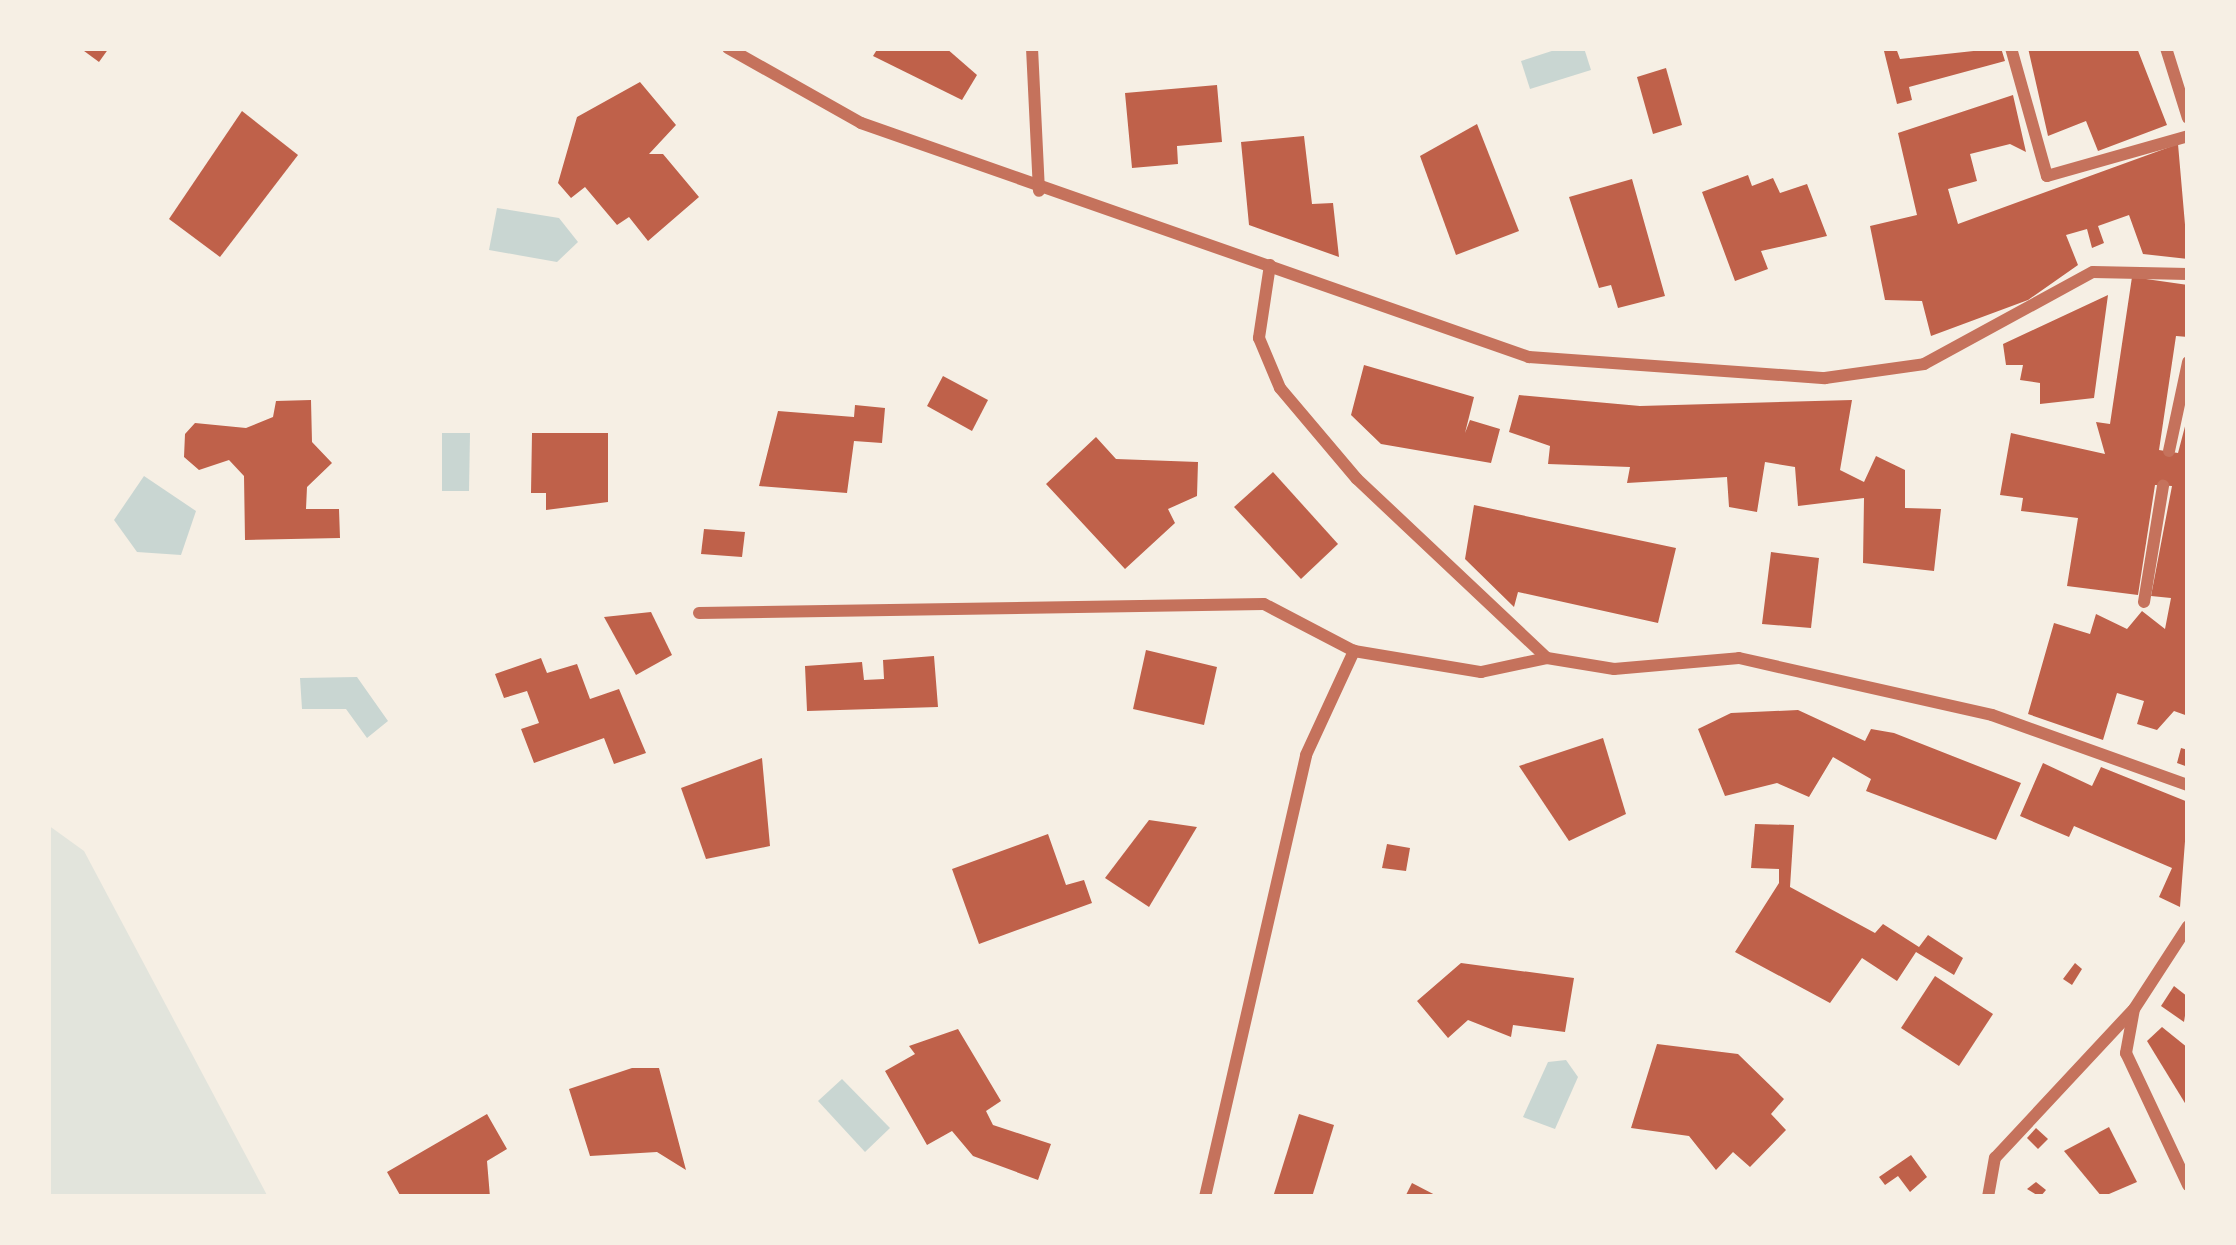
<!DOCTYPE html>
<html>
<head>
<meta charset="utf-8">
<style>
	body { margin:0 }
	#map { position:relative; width:2236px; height:1245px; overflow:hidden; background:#f6efe4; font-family:"Space Grotesk",sans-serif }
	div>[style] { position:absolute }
	.green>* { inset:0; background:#e2e4dc }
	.water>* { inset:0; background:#c9d6d2 }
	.building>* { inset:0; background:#bf614a }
	.minor>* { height:12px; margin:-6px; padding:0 6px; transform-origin:6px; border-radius:6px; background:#c5725c }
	span { translate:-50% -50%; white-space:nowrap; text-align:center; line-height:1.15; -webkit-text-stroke:12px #f6efe4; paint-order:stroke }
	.frame { position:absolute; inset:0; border:51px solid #f6efe4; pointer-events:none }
</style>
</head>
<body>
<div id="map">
	<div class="green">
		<div style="clip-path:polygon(48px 825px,84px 851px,268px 1197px,48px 1197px)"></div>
	</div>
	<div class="water">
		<div style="clip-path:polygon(1561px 48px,1584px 48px,1591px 70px,1530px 89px,1521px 61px)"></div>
		<div style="clip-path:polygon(497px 208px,559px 218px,578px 242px,557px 262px,489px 250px)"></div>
		<div style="clip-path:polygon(442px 433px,470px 433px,469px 491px,442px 491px)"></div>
		<div style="clip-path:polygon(144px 476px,196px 511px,181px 555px,137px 552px,114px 520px)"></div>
		<div style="clip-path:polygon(357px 677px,388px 721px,367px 738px,346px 709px,302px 709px,300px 678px)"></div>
		<div style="clip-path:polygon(1548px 1062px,1566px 1060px,1578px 1077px,1555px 1129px,1523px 1117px)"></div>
		<div style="clip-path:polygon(842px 1079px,890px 1128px,865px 1152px,818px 1101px)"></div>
	</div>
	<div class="building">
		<div style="clip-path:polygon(80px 48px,109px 48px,99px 62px)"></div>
		<div style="clip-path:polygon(878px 48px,946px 48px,977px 75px,962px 100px,873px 56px)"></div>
		<div style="clip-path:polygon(1896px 48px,1900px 59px,2001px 48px,2005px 61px,1909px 87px,1912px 100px,1897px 104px,1884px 51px)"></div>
		<div style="clip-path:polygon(2028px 48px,2137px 48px,2167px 125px,2098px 151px,2086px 121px,2048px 136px)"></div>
		<div style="clip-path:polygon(1666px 68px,1682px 125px,1653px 134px,1637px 77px)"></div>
		<div style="clip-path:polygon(640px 82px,676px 125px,649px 154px,663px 154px,699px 197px,648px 241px,629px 217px,617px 225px,585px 187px,571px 198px,558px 183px,577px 117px)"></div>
		<div style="clip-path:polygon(1217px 85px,1222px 142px,1177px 146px,1178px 164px,1132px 168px,1125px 93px)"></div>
		<div style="clip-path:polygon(2013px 95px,2026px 152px,2010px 144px,1970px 154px,1977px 181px,1948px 189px,1958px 224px,2178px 144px,2188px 259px,2143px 254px,2129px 215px,2098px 226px,2104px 243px,2092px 248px,2087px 229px,2066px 235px,2078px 265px,2028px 300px,1931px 336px,1922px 301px,1885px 300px,1870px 226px,1917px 215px,1898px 133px)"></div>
		<div style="clip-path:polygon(242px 111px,298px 155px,220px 257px,169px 219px)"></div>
		<div style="clip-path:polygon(1477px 124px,1519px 231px,1456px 255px,1420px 156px)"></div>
		<div style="clip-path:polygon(1304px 136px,1312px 204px,1333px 203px,1339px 257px,1249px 225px,1241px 142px)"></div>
		<div style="clip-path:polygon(1748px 175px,1752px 186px,1773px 178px,1780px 193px,1807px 184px,1827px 236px,1761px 251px,1768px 269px,1735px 281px,1702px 192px)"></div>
		<div style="clip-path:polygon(1632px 179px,1665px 296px,1618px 308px,1611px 285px,1599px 288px,1569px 197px)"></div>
		<div style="clip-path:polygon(2132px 277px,2188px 285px,2188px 337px,2176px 336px,2159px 450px,2178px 453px,2188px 415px,2188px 716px,2174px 711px,2157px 730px,2137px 724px,2144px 701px,2117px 693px,2103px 740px,2028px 714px,2054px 623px,2090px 634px,2096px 614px,2127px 629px,2142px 611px,2165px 629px,2171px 598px,2151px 596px,2172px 486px,2155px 485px,2138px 595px,2067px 586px,2078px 518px,2021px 511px,2023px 498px,2000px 495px,2011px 433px,2105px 454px,2096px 422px,2110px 424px)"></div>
		<div style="clip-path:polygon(2108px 295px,2094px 398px,2040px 404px,2040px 383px,2020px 380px,2023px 365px,2006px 365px,2003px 344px)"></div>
		<div style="clip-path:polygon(1364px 365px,1474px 397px,1465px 433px,1470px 420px,1500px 429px,1491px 463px,1381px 444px,1351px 415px)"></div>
		<div style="clip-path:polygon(943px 376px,988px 400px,972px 431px,927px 406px)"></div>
		<div style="clip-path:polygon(1519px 395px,1640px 406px,1852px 400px,1840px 470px,1864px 482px,1876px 456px,1905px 470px,1905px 508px,1941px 509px,1934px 571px,1863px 563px,1864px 498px,1798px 506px,1795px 467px,1765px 462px,1757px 512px,1729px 507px,1727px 477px,1627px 483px,1630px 467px,1548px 464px,1550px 446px,1509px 432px)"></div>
		<div style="clip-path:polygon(311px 400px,312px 442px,332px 463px,307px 487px,306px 509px,339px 509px,340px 538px,245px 540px,244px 476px,229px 460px,199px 470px,184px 457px,185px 434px,195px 423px,246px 428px,273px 417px,276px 401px)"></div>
		<div style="clip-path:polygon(855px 405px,885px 408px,882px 443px,854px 441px,847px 493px,759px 486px,778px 411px,854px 417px)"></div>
		<div style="clip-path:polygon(532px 433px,608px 433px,608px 502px,546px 510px,546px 493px,531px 493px)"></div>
		<div style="clip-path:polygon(1096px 437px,1116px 459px,1198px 462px,1197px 496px,1168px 509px,1175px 523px,1125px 569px,1046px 484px)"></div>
		<div style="clip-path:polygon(1273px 472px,1338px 544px,1301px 579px,1234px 507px)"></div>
		<div style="clip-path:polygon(1474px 505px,1676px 548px,1658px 623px,1518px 592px,1514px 607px,1465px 559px)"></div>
		<div style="clip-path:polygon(704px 529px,745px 532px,742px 557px,701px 554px)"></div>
		<div style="clip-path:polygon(1771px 552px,1819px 558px,1811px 628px,1762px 624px)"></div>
		<div style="clip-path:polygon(651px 612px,672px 655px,636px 675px,604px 617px)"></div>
		<div style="clip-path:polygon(1146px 650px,1217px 667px,1204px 725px,1133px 709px)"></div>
		<div style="clip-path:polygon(934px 656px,938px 707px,807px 711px,805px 666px,862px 662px,864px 680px,884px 679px,883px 660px)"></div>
		<div style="clip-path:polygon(541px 658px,547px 673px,577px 664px,590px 699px,619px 689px,646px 753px,614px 764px,604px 738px,534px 763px,521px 729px,539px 723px,527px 691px,504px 698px,495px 674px)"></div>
		<div style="clip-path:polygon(1798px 710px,1865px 741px,1871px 729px,1894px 733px,2021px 783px,1996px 840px,1866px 791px,1871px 779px,1833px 757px,1809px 797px,1777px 783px,1725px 796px,1698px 729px,1731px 713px)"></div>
		<div style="clip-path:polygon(1603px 738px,1626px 814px,1569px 841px,1519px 766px)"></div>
		<div style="clip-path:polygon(2181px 748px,2188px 750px,2188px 767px,2177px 763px)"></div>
		<div style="clip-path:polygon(762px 758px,770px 846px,706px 859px,681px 788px)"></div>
		<div style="clip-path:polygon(2043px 763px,2092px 786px,2101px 767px,2188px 802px,2180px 907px,2159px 897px,2172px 868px,2074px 826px,2069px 837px,2020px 816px)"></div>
		<div style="clip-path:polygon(1149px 820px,1197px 827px,1149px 907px,1105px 878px)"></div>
		<div style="clip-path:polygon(1755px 824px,1794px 825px,1790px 887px,1875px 933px,1883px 924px,1919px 947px,1928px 935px,1963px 958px,1954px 975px,1916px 952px,1897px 981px,1862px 958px,1830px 1003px,1735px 952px,1779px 883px,1779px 869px,1751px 868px)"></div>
		<div style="clip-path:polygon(1048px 834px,1066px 885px,1084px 880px,1092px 903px,979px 944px,952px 869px)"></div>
		<div style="clip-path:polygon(1387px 844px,1410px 848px,1406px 871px,1382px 868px)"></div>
		<div style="clip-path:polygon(1461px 963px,1574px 978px,1565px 1032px,1513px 1025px,1511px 1037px,1468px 1020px,1448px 1038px,1417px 1001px)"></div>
		<div style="clip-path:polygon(2075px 963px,2082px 969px,2072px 985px,2063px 979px)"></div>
		<div style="clip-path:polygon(1935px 976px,1993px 1014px,1959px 1066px,1901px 1028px)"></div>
		<div style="clip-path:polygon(2174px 986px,2188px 997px,2184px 1022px,2161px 1006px)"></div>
		<div style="clip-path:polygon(2162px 1027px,2188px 1048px,2188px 1108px,2147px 1041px)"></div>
		<div style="clip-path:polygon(958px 1029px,1001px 1101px,986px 1111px,993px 1125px,1051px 1144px,1038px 1180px,973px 1156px,952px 1131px,927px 1145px,885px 1071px,915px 1054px,909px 1046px)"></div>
		<div style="clip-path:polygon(1657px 1044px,1738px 1054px,1784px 1099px,1771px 1114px,1786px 1130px,1750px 1167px,1733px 1152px,1716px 1170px,1689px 1136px,1631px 1128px)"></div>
		<div style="clip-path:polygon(632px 1068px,659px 1068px,686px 1170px,657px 1152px,590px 1156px,569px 1089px)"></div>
		<div style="clip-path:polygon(487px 1114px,507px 1149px,487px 1161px,490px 1197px,401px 1197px,387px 1172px)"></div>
		<div style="clip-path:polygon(1299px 1114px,1334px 1125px,1312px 1197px,1273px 1197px)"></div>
		<div style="clip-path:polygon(2109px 1127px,2137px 1182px,2102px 1197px,2064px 1151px)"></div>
		<div style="clip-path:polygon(2036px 1128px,2048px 1139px,2038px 1149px,2027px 1138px)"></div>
		<div style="clip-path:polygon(1911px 1155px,1927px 1177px,1910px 1192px,1898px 1176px,1885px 1185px,1879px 1177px)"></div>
		<div style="clip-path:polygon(2036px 1182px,2046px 1190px,2040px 1197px,2027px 1189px)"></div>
		<div style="clip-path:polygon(1412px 1183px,1439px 1197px,1405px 1197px)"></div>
	</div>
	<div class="minor">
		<div style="left:728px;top:48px;width:153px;rotate:29.4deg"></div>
		<div style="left:861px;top:123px;width:708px;rotate:19.31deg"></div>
		<div style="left:1529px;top:357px;width:297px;rotate:4.1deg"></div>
		<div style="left:1825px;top:378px;width:100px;rotate:-8deg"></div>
		<div style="left:1924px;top:364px;width:192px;rotate:-28.6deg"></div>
		<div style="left:2093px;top:272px;width:95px;rotate:1.2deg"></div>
		<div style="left:1032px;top:48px;width:143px;rotate:87.2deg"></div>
		<div style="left:2011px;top:48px;width:133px;rotate:74.3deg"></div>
		<div style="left:2047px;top:176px;width:147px;rotate:-15.8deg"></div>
		<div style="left:2166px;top:48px;width:73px;rotate:72.6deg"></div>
		<div style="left:1270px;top:265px;width:74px;rotate:98.6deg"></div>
		<div style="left:1259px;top:338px;width:54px;rotate:67.2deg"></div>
		<div style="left:1280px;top:388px;width:119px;rotate:49.8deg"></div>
		<div style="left:1357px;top:479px;width:261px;rotate:43.3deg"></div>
		<div style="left:2169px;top:451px;width:91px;rotate:-77.9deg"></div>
		<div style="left:2144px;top:602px;width:118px;rotate:-80.7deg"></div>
		<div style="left:699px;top:613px;width:565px;rotate:-0.91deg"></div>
		<div style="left:1264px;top:604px;width:102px;rotate:27.6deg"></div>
		<div style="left:1354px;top:651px;width:129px;rotate:9.4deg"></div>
		<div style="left:1481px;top:672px;width:67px;rotate:-12deg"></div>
		<div style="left:1547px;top:658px;width:68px;rotate:9.3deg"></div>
		<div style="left:1614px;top:669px;width:125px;rotate:-5deg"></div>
		<div style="left:1739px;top:658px;width:259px;rotate:12.7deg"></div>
		<div style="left:1992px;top:715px;width:208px;rotate:19.7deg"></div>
		<div style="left:2188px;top:926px;width:99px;rotate:123deg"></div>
		<div style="left:2134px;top:1009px;width:45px;rotate:100.3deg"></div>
		<div style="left:2126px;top:1053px;width:146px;rotate:64.8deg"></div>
		<div style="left:1205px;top:1197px;width:453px;rotate:-77.1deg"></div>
		<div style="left:1306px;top:755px;width:115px;rotate:-65.2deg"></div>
		<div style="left:1988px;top:1197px;width:40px;rotate:-80deg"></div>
		<div style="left:1995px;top:1158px;width:202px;rotate:-47deg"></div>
	</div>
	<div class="frame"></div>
</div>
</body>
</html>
